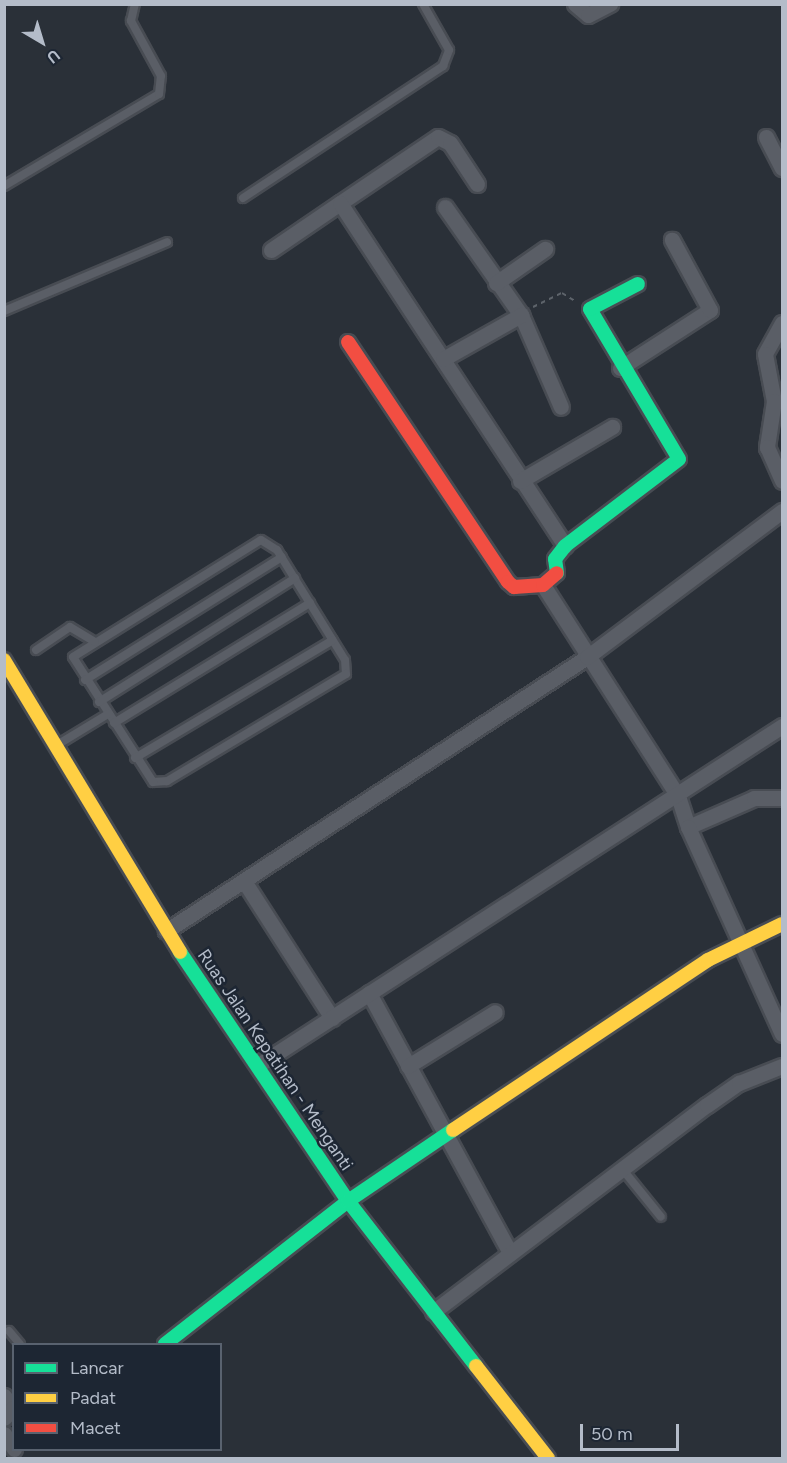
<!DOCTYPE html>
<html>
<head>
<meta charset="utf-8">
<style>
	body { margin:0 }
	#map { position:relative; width:787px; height:1463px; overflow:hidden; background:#2a3038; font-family:Figtree,sans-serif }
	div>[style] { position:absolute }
	.path>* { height:2px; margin-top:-1px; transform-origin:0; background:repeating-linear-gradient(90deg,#5d636a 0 4.5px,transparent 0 9px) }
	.roads { filter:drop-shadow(2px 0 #484c53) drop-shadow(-2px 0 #484c53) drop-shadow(0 2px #484c53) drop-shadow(0 -2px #484c53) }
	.lane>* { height:8px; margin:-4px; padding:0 4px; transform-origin:4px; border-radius:4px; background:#5a5e66 }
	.street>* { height:15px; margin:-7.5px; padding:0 7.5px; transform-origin:7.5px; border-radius:7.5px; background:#5a5e66 }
	.fast>* { height:14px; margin:-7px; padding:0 7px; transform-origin:7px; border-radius:7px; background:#16e098 }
	.slow>* { height:14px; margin:-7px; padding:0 7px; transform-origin:7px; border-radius:7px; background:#ffcf43 }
	.jam>* { height:14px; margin:-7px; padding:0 7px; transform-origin:7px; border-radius:7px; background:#f24e42 }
	span { translate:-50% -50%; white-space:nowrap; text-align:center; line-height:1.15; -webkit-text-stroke:5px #1d2633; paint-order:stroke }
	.street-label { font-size:18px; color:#b4bcc9 }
	.frame { position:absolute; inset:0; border:6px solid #b4bcc9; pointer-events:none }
	.legend { position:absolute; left:12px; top:1343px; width:210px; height:108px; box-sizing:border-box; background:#1d2633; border:2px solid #59626f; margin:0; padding:8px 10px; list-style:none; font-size:18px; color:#b4bcc9 }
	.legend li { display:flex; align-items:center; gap:12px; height:30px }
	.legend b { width:30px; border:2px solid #59626f }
	.north { position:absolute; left:12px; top:12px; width:60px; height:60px; -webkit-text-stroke:4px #1d2633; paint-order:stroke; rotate:142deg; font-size:16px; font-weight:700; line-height:24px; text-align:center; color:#b4bcc9 }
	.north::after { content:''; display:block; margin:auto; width:21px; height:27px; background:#b4bcc9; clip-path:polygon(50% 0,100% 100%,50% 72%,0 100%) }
	.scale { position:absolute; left:580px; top:1424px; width:99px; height:27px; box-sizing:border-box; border:3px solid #b4bcc9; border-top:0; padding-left:8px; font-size:18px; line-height:21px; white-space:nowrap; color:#b4bcc9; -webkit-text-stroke:4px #1d2633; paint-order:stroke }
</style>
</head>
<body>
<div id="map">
	<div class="path">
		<div style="left:533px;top:307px;width:32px;rotate:-26deg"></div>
		<div style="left:562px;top:293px;width:15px;rotate:32deg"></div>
	</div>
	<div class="roads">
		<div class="lane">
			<div style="left:4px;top:186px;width:180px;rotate:-30.7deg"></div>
			<div style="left:159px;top:94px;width:18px;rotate:-84deg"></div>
			<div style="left:161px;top:76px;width:63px;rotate:-118.6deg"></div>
			<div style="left:131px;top:21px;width:17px;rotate:-77deg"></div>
			<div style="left:243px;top:198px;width:240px;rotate:-33.4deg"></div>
			<div style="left:443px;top:66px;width:17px;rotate:-69deg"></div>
			<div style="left:449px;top:50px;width:53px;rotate:-119.5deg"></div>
			<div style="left:4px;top:311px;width:177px;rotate:-22.9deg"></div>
			<div style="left:261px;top:540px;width:19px;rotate:32deg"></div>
			<div style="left:277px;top:550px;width:129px;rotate:58.3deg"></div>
			<div style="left:345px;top:660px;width:14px;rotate:86deg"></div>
			<div style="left:346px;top:674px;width:209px;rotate:149.1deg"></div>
			<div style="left:167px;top:781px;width:14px;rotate:176deg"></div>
			<div style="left:153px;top:782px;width:148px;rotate:-122.6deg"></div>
			<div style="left:73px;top:657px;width:221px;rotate:-31.9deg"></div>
			<div style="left:36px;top:650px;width:41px;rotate:-34.1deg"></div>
			<div style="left:70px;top:627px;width:29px;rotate:31deg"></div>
			<div style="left:85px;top:680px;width:232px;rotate:-32deg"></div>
			<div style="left:99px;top:702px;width:232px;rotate:-32.3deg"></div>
			<div style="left:114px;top:723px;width:230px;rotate:-31.5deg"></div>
			<div style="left:57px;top:745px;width:60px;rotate:-31.3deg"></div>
			<div style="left:135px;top:758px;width:230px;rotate:-30.8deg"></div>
			<div style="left:623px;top:1170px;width:60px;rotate:51deg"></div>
			<div style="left:9px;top:1331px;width:17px;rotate:50deg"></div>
		</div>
		<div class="street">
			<div style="left:575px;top:4px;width:17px;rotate:40deg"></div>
			<div style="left:588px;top:15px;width:25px;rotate:-27deg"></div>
			<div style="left:766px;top:137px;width:35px;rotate:63deg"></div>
			<div style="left:340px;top:203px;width:118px;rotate:-34deg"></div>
			<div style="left:438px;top:137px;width:13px;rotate:27deg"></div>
			<div style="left:450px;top:143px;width:49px;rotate:56.6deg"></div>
			<div style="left:445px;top:207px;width:132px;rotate:54.9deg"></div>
			<div style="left:521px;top:315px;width:100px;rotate:66.5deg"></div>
			<div style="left:271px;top:250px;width:83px;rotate:-34.3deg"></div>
			<div style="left:340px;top:203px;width:410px;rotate:56.7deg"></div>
			<div style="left:496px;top:283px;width:60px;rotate:-34.8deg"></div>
			<div style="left:782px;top:323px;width:35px;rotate:119deg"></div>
			<div style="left:765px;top:354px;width:48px;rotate:79.2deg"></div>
			<div style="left:774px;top:401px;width:47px;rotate:98.7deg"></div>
			<div style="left:767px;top:447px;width:37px;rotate:66deg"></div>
			<div style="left:443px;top:359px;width:90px;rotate:-29.4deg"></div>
			<div style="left:620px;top:368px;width:107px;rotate:-32.8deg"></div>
			<div style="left:710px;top:310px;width:80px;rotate:-118.5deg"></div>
			<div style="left:520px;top:481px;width:107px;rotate:-30.4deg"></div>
			<div style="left:543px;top:585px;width:250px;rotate:57.4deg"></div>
			<div style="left:678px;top:796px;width:33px;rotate:72deg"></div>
			<div style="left:688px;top:827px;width:72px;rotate:-23.7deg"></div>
			<div style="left:754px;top:798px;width:28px"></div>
			<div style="left:688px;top:827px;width:227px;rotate:65.6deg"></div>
			<div style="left:244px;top:881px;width:163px;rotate:57.3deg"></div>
			<div style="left:166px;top:931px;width:502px;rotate:-33.06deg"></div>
			<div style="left:587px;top:657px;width:244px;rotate:-36.8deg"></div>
			<div style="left:369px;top:993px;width:296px;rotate:61.5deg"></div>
			<div style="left:260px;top:1064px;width:622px;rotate:-32.92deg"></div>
			<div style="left:408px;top:1066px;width:102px;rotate:-31.8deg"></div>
			<div style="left:433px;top:1312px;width:343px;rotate:-37.1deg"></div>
			<div style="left:707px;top:1105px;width:39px;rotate:-35deg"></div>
			<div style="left:739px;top:1083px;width:46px;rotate:-21.6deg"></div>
			<div style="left:4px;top:1396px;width:15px;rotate:53deg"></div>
			<div style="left:13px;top:1408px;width:13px;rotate:132deg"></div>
			<div style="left:4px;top:1434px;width:18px;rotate:56deg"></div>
		</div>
		<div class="fast">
			<div style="left:557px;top:573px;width:14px;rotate:-98deg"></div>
			<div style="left:555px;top:559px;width:16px;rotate:-52deg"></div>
			<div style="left:565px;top:546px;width:143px;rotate:-37.3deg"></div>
			<div style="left:679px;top:459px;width:174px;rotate:-120.7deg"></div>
			<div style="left:590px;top:309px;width:54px;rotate:-27.5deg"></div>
			<div style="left:180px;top:952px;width:300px;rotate:56deg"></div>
			<div style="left:348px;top:1201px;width:209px;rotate:52.2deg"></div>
			<div style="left:165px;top:1344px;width:232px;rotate:-38deg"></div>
			<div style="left:348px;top:1201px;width:127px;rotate:-34.1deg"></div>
		</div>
		<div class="slow">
			<div style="left:4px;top:660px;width:341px;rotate:58.9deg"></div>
			<div style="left:453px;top:1130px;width:306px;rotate:-33.7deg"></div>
			<div style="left:708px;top:960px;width:82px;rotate:-25.9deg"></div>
			<div style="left:476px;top:1366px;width:117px;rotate:52deg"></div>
		</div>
		<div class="jam">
			<div style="left:348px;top:342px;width:288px;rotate:56.3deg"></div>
			<div style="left:508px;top:582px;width:8px;rotate:40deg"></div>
			<div style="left:514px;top:587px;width:29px;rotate:-4deg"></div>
			<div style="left:543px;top:585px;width:18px;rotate:-41deg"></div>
		</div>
	</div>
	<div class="street-label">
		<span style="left:275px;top:1060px;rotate:56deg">Ruas Jalan Kepatihan - Menganti</span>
	</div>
	<div class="frame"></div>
	<ul class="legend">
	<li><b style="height:8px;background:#16e098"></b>Lancar</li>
	<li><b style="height:8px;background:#ffcf43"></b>Padat</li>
	<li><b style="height:8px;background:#f24e42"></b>Macet</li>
	</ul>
	<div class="north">U</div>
	<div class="scale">50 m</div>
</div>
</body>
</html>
